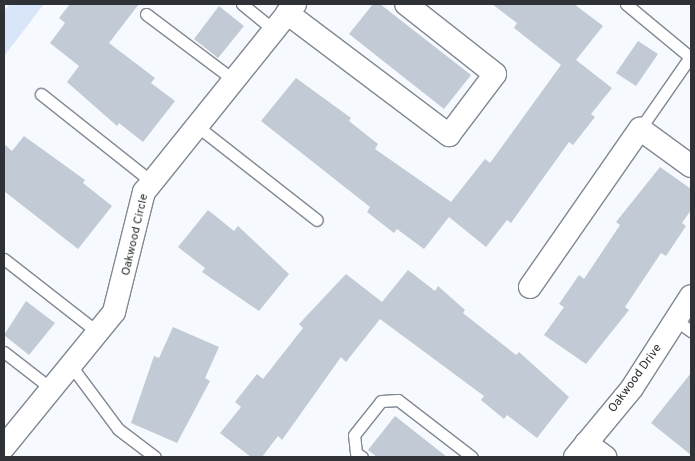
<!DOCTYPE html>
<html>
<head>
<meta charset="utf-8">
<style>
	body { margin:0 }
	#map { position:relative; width:695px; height:461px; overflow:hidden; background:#f6f9fe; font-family:Overpass,sans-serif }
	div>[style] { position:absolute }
	.green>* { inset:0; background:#d9e5f9 }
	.building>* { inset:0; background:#c2cad5 }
	.roads { filter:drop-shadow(1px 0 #818892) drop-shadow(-1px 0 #818892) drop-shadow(0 1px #818892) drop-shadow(0 -1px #818892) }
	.lane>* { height:11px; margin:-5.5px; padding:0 5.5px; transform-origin:5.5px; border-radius:5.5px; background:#fff }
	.street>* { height:22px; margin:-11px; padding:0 11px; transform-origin:11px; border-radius:11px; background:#fff }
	span { translate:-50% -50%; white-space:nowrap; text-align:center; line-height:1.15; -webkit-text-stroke:4px #fff; paint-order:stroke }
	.street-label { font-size:12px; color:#2e3135 }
	.frame { position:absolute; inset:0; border:5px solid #2e3135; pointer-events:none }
</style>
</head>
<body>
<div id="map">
	<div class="green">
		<div style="clip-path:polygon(10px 4px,44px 4px,4px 56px,4px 11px)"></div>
	</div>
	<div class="building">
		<div style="clip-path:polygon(70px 4px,139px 4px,109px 43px,155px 78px,151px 83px,175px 101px,143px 142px,119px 123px,117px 126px,67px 82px,79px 66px,50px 43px,65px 23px,59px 18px)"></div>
		<div style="clip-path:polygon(373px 4px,380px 4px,471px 75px,444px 109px,349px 34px)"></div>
		<div style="clip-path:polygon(492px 4px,574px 4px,603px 26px,576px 60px,612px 88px,591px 114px,595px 117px,573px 145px,569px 142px,511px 223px,507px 220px,486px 247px,449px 217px,424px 249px,397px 229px,394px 233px,367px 212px,370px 207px,261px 121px,296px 78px,351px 118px,349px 121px,378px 144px,375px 149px,451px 202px,485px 159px,490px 163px,561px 65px,514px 28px,517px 23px)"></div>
		<div style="clip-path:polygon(219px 6px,244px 26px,218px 58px,194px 39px)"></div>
		<div style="clip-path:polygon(638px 41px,658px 54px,636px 86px,616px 73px)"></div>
		<div style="clip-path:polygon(24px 136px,85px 180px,83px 183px,112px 206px,78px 249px,4px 191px,4px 144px,12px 151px)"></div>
		<div style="clip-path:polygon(660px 167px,691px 189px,691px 210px,682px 223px,686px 226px,666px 256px,661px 253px,625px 307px,629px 310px,586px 364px,544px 335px,564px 307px,559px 304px,579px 275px,584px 279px,620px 225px,616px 222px)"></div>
		<div style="clip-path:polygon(208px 210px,234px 231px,238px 226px,289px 274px,259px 311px,202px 272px,205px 268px,178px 247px)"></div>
		<div style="clip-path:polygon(408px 270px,435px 291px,438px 286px,465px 310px,463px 313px,516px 355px,519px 352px,569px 397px,537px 438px,507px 415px,504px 419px,481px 400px,484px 396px,380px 319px,346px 362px,341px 357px,282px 440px,278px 436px,262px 457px,251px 457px,220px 433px,241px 407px,235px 402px,257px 374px,263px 379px,303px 328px,299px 324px,346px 274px,382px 302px)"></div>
		<div style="clip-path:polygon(26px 301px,55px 323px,29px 355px,4px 335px)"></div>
		<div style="clip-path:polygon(173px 327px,219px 347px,205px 378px,210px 381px,177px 443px,131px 423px,154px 356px,159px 358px)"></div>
		<div style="clip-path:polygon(691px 373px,691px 455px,651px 423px)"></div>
		<div style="clip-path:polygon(395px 416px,447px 457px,377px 457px,368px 450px)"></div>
	</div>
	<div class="roads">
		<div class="lane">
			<div style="left:242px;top:4px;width:41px;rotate:39.1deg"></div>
			<div style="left:626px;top:4px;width:83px;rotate:39.6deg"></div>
			<div style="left:690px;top:57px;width:88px;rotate:124.8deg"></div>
			<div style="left:146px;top:14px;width:110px;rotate:36.9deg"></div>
			<div style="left:41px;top:94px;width:142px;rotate:38.4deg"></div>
			<div style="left:197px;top:126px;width:152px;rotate:38.1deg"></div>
			<div style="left:4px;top:259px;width:122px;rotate:38deg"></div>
			<div style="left:677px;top:321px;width:17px;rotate:36deg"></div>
			<div style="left:4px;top:352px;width:62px;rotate:37.8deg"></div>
			<div style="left:72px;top:367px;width:77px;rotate:53.4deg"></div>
			<div style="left:118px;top:429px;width:46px;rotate:37.1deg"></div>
			<div style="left:362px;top:457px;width:7px;rotate:-146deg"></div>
			<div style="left:356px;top:453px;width:18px;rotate:-96deg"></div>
			<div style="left:354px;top:435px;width:43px;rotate:-51.5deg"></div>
			<div style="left:381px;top:401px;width:17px;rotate:-3deg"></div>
			<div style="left:398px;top:400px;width:93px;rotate:37.6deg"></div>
		</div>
		<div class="street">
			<div style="left:287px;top:13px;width:203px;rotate:37deg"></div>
			<div style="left:449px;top:135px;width:76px;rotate:-53deg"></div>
			<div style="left:495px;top:74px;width:113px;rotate:-141.8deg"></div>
			<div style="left:530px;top:287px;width:193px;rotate:-55.2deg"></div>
			<div style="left:640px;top:129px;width:63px;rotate:36deg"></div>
			<div style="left:586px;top:443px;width:24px;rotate:36deg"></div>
			<div style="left:4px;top:447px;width:174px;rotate:-50.8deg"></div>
			<div style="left:114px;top:312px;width:124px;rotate:-76deg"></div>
			<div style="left:144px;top:192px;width:241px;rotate:-51.2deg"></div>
			<div style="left:575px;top:457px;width:89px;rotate:-50.4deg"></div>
			<div style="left:632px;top:388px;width:109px;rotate:-57.3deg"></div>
		</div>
	</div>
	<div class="street-label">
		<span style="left:136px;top:235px;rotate:-77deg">Oakwood Circle</span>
		<span style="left:636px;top:379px;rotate:-54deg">Oakwood Drive</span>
	</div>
	<div class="frame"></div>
</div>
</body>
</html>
